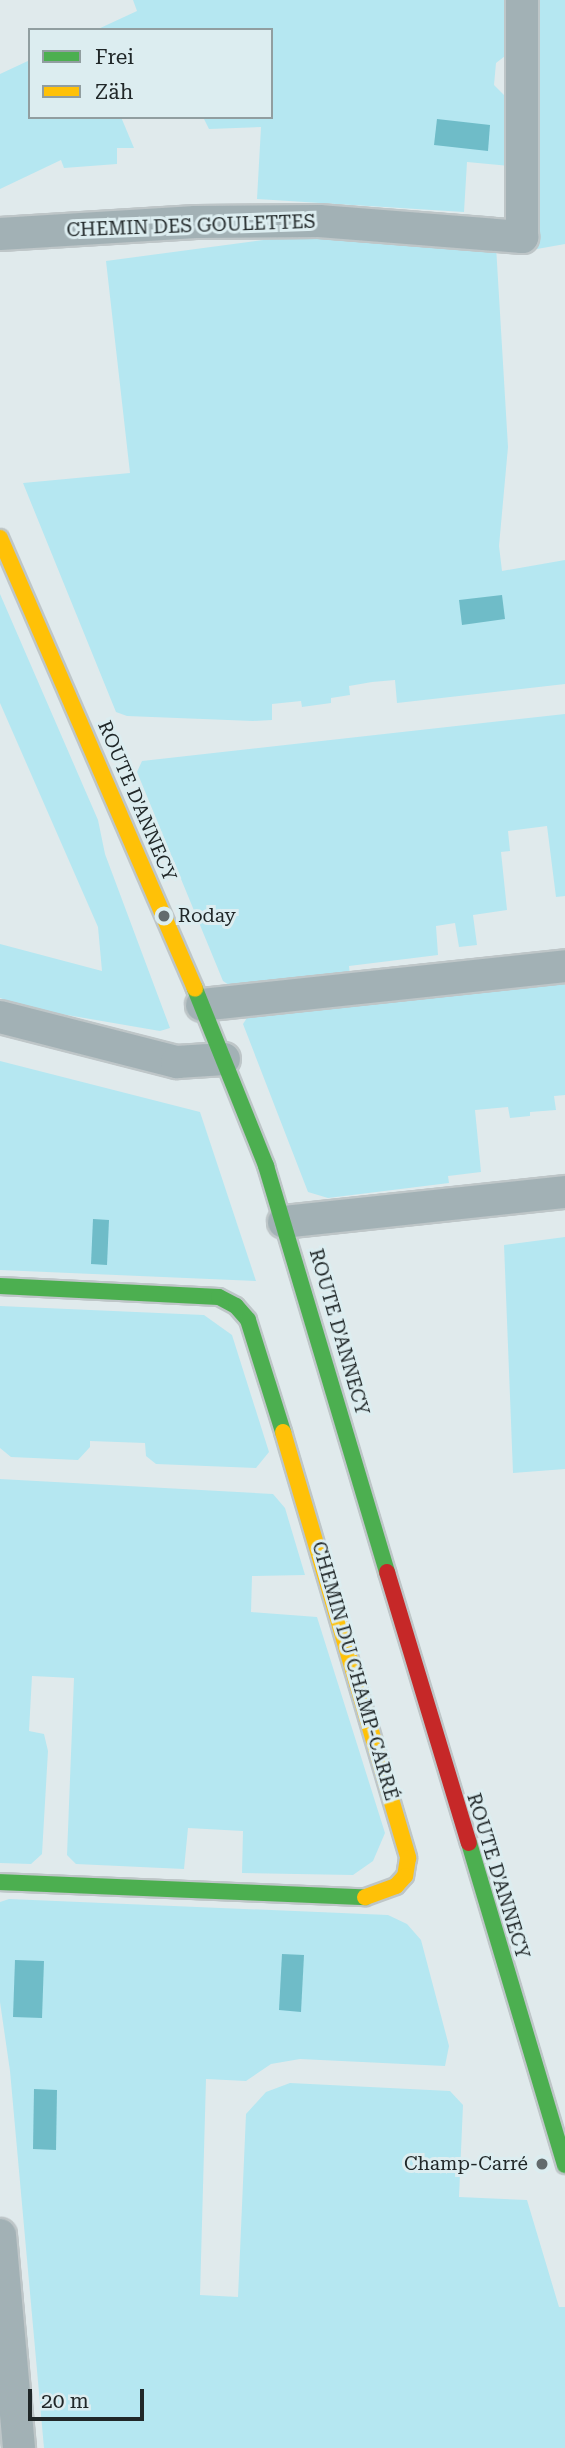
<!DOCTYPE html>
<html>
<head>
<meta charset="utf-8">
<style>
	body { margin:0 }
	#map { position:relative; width:565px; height:2448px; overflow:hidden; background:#e0eaec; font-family:"Roboto Serif",serif }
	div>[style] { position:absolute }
	.green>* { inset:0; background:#b5e7f1 }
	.water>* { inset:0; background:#6fbcc8 }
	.roads { filter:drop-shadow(2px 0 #bec6c8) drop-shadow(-2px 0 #bec6c8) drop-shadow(0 2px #bec6c8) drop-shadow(0 -2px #bec6c8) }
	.street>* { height:32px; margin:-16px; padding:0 16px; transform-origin:16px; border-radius:16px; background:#a2b1b5 }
	.fast>* { height:16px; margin:-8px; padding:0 8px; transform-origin:8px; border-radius:8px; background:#4caf50 }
	.slow>* { height:16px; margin:-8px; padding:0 8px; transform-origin:8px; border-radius:8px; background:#ffc107 }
	.jam>* { height:16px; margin:-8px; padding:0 8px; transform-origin:8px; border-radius:8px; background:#c62828 }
	.dots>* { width:19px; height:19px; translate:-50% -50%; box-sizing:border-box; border:4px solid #dcedf0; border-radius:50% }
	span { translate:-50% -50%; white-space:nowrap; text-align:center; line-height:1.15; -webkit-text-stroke:6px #dcedf0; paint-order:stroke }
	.street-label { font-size:19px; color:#202728 }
	.poi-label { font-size:19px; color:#202728 }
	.left { translate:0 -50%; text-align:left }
	.right { translate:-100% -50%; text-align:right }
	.legend { position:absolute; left:28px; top:28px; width:245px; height:91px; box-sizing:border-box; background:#dcedf0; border:2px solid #919ea0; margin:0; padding:9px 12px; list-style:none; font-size:21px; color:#202728 }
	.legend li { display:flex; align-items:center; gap:14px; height:35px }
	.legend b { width:35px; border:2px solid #919ea0 }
	.scale { position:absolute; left:28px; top:2389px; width:116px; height:32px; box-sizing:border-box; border:4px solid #202728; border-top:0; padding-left:9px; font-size:21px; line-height:24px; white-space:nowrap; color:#202728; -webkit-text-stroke:5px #dcedf0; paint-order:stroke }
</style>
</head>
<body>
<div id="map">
	<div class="green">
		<div style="clip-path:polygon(133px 0,511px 0,509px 53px,496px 63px,494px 85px,509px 100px,510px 166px,467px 162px,464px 212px,257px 199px,261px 127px,209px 129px,203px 117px,271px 117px,271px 30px,96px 30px,137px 11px)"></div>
		<div style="clip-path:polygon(537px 0,565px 0,565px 244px,537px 249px)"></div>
		<div style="clip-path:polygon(30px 60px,30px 117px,121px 117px,134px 148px,117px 148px,117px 164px,64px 168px,61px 160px,0 189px,0 74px)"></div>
		<div style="clip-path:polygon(285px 237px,496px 246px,508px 447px,499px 546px,502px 571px,565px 560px,565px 684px,397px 703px,395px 680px,372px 682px,349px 686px,350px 695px,331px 698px,331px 703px,302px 707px,301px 701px,272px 704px,272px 720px,253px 721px,127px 716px,116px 712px,23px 483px,130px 473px,106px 261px)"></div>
		<div style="clip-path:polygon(0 594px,98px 820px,105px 854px,170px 1028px,160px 1031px,32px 1009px,0 998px,0 944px,102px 971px,98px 927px,0 703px)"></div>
		<div style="clip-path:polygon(565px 714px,565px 896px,556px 897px,547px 826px,508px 831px,510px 851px,501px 852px,507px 910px,473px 915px,477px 945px,459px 947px,455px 923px,436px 926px,438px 955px,349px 966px,350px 976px,232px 987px,223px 981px,137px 772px,142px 761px)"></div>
		<div style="clip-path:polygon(565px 974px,565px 1095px,554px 1096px,556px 1110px,530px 1112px,530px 1116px,510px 1118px,508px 1107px,475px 1110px,481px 1172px,448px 1176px,449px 1183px,328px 1198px,308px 1192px,243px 1024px,252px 1010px)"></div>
		<div style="clip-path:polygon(0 1061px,200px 1112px,256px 1281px,0 1270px)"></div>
		<div style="clip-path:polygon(565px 1237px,565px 1469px,513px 1473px,504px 1245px)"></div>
		<div style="clip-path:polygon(0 1306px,204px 1315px,232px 1335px,269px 1452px,256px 1468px,156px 1464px,146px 1456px,145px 1443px,90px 1441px,90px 1447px,78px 1460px,11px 1457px,0 1448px)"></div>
		<div style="clip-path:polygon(0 1479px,273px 1494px,285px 1508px,305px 1575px,252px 1576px,251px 1612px,317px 1617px,385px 1833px,373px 1861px,353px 1875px,242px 1873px,243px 1831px,188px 1828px,184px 1869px,76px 1864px,67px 1855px,74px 1678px,32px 1676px,29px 1731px,44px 1734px,48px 1751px,42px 1854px,31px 1864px,0 1863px)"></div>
		<div style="clip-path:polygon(9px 1899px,388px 1915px,407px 1924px,421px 1940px,449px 2046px,445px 2066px,300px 2059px,271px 2064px,246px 2081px,206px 2079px,200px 2295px,238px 2297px,246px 2114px,266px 2092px,290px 2083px,450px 2091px,463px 2105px,459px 2197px,527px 2200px,559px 2307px,565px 2307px,565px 2448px,44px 2448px,10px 2071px,0 2002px,0 1902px)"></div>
	</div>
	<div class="water">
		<div style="clip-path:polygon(437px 119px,490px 125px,488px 151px,434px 145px)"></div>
		<div style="clip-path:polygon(502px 595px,505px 619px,462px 625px,459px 600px)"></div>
		<div style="clip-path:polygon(93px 1219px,109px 1220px,107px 1265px,91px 1264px)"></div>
		<div style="clip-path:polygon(282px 1954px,304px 1955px,301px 2012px,279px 2010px)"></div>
		<div style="clip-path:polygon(15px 1960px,44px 1961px,42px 2018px,13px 2017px)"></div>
		<div style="clip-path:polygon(34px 2089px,57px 2090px,56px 2150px,33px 2149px)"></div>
	</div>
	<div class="roads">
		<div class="street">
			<div style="left:0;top:234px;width:196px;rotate:-3.5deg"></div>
			<div style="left:196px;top:222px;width:123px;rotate:-0.5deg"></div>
			<div style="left:319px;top:221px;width:204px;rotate:4.5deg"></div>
			<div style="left:522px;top:237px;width:237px;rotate:-90deg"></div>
			<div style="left:202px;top:1005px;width:365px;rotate:-6.1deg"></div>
			<div style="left:0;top:1017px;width:183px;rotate:14.3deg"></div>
			<div style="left:177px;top:1062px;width:47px;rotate:-3.7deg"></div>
			<div style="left:284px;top:1222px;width:283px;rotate:-6.1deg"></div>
			<div style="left:0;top:2235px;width:214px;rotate:84.9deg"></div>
		</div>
		<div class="fast">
			<div style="left:195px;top:989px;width:191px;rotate:68.1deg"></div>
			<div style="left:266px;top:1166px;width:424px;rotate:73.4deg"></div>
			<div style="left:0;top:1286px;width:219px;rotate:2.9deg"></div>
			<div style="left:219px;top:1297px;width:19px;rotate:28deg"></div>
			<div style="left:236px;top:1306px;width:18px;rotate:49deg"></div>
			<div style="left:248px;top:1320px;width:117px;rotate:72.6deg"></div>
			<div style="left:469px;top:1843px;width:336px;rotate:73.4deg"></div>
			<div style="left:0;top:1882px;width:365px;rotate:2.4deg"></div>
		</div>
		<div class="slow">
			<div style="left:0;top:538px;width:491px;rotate:66.6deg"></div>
			<div style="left:283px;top:1432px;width:444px;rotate:73.6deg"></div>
			<div style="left:408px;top:1858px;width:18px;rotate:99deg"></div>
			<div style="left:405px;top:1876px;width:13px;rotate:132deg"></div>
			<div style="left:396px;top:1886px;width:33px;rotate:160deg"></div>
		</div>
		<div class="jam">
			<div style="left:387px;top:1572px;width:283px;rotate:73.2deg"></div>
		</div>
	</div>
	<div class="dots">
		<div style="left:164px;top:916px;background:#636b6d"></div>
		<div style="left:542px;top:2164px;background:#636b6d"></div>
	</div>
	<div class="street-label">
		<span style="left:191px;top:226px;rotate:-2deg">CHEMIN DES GOULETTES</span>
		<span style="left:137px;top:801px;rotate:67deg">ROUTE D'ANNECY</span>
		<span style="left:339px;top:1332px;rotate:74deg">ROUTE D'ANNECY</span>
		<span style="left:355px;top:1671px;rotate:74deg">CHEMIN DU CHAMP-CARRÉ</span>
		<span style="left:498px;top:1876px;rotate:73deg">ROUTE D'ANNECY</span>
	</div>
	<div class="poi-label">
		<span class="left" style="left:178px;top:916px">Roday</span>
		<span class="right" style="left:528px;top:2164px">Champ-Carré</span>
	</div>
	<ul class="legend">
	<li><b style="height:9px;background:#4caf50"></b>Frei</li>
	<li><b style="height:9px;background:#ffc107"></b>Zäh</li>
	</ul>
	<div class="scale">20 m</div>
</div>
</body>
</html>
